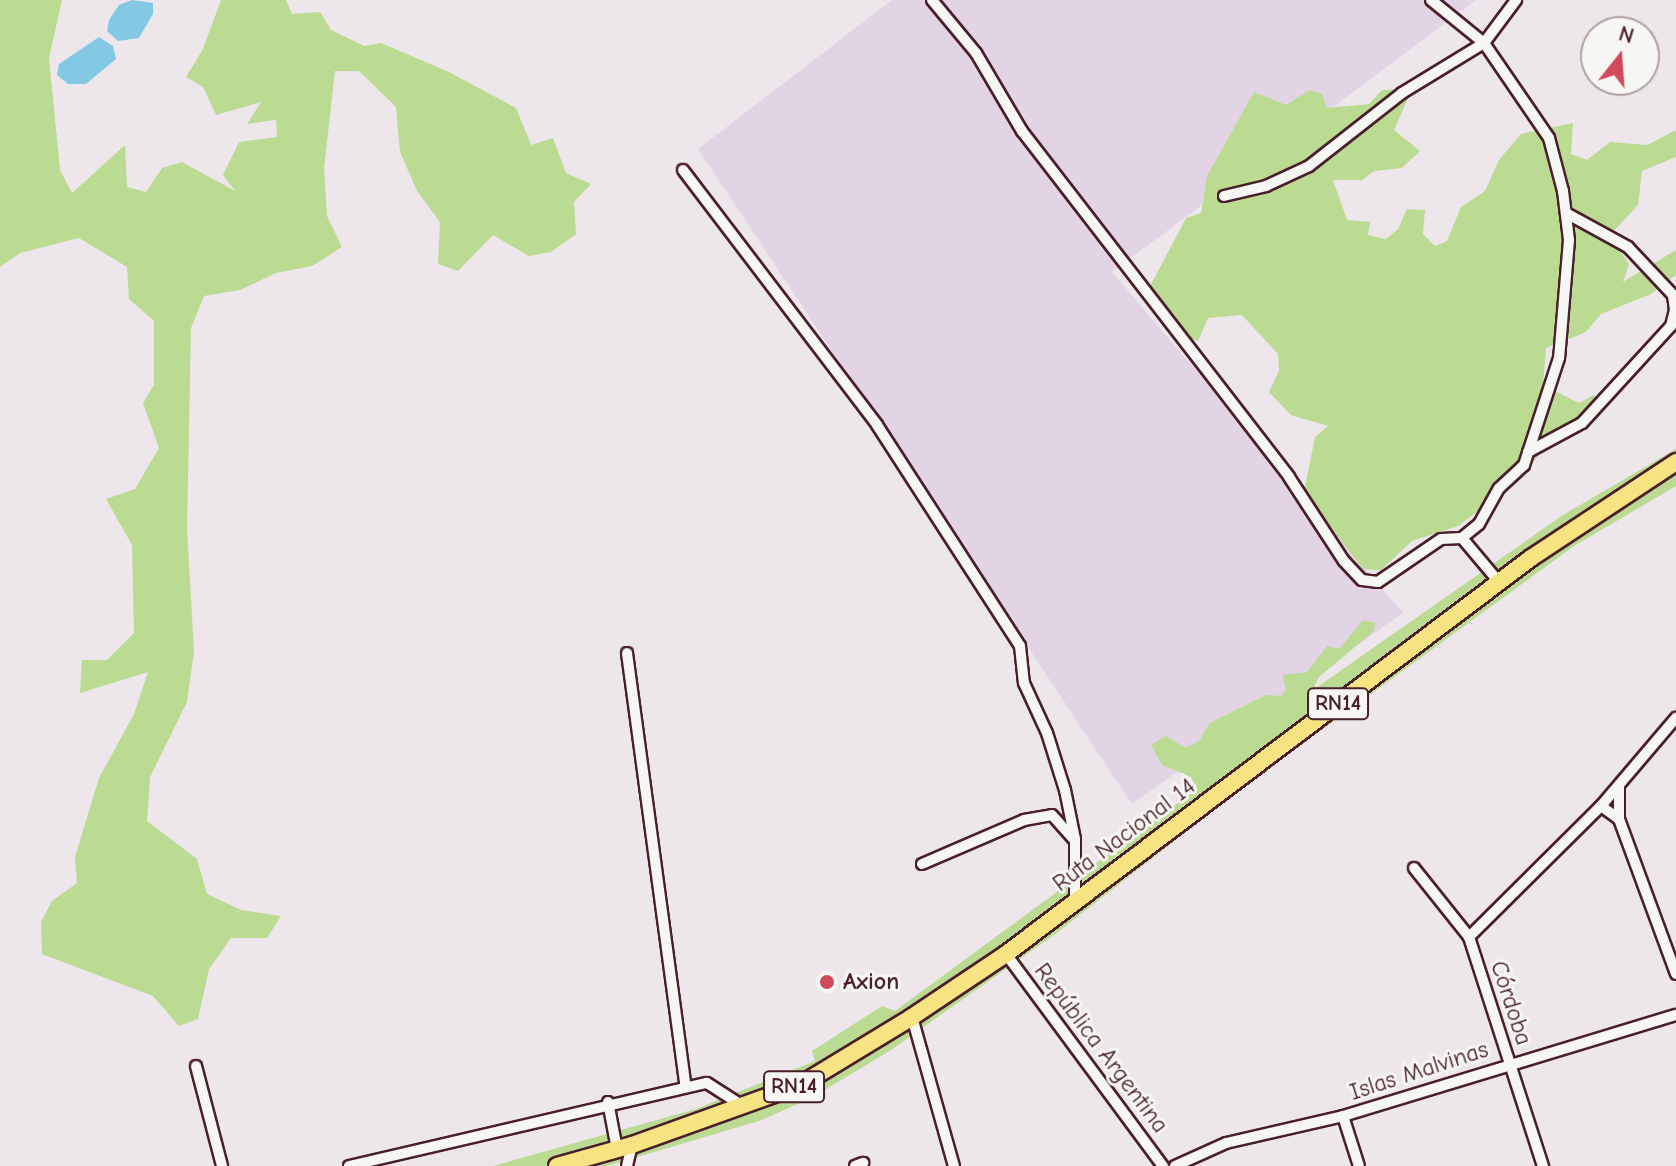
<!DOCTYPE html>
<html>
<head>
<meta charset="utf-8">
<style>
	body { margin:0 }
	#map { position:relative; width:1676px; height:1166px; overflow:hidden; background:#ede7ec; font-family:"Comic Neue",sans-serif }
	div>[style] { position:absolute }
	.built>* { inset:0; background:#e2d4e5 }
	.green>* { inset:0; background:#bbda92 }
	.water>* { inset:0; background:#83c9e4 }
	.roads { filter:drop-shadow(2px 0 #4a1f2b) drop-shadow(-2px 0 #4a1f2b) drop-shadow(0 2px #4a1f2b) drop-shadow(0 -2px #4a1f2b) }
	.minor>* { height:10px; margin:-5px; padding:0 5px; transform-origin:5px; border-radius:5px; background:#f6f6f2 }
	.trunk>* { height:16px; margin:-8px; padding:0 8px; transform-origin:8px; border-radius:8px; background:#f6e381 }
	.dots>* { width:22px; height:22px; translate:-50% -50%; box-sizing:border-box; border:4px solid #f6f6f2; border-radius:50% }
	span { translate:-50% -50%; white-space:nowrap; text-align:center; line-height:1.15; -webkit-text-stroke:6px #f6f6f2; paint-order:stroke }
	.shield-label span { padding:2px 6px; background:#f6f6f2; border:2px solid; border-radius:6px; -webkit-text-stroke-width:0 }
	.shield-label { font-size:22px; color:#4a1f2b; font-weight:700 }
	.street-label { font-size:24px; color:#4a1f2b }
	.poi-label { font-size:24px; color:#4a1f2b; font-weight:700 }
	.left { translate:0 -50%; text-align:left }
	.north { position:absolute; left:1580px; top:16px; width:80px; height:80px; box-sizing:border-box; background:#f6f6f2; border:2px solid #b1a0a2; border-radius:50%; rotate:17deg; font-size:22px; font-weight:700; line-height:32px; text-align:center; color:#4a1f2b }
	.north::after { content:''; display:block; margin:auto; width:28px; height:36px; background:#d1495b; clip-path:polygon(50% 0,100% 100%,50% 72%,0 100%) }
</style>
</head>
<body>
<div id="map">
	<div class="built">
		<div style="clip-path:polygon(892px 0,1476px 0,1112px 272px,1403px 613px,1132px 804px,698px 149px)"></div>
	</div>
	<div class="green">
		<div style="clip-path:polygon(0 0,62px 0,49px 58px,60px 170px,72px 193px,125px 145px,127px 187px,146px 192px,162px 168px,182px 162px,235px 191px,223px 175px,239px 142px,277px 137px,276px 120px,247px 124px,261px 102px,216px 115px,203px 87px,186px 77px,203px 49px,221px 0,286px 0,292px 14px,320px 12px,331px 30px,364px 46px,381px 43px,449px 72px,516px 108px,531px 145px,553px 138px,566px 173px,591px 184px,574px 202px,576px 234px,551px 252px,529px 256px,493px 235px,458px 271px,438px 264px,440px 222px,417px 191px,400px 152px,396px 107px,359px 71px,335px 71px,324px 169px,327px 216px,342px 247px,312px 266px,276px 273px,240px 290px,204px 296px,191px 328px,187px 528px,194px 651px,187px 702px,150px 777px,147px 821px,197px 859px,207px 894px,241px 910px,281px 916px,267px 938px,231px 938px,209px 969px,198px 1019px,179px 1026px,153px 996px,42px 954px,41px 922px,52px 901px,77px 883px,75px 857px,99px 778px,134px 714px,148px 672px,80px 693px,82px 660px,107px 660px,134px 633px,132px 545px,106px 499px,135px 489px,159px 448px,143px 403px,154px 385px,154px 321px,129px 299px,127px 267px,79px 238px,20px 253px,0 267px)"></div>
		<div style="clip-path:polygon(1412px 89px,1394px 130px,1420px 151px,1402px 168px,1374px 171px,1362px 180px,1333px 180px,1347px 220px,1370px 222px,1368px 235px,1386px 239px,1398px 229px,1407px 209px,1425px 210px,1423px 234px,1435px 246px,1447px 241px,1461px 207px,1485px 191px,1499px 160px,1521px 134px,1573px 123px,1571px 154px,1587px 160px,1610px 142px,1647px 145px,1676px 130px,1676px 157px,1642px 171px,1638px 205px,1610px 235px,1629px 264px,1623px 282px,1676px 250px,1676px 275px,1651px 294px,1601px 314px,1586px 332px,1546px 348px,1543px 385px,1579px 403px,1594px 395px,1602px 405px,1554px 434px,1522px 478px,1458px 526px,1412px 541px,1381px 570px,1363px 569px,1304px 492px,1315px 437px,1328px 426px,1291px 415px,1269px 392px,1279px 371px,1278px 354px,1242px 315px,1208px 318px,1198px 341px,1170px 332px,1146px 294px,1186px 218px,1201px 213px,1207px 176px,1254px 92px,1286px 105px,1310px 90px,1322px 94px,1327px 108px,1369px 104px,1382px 90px)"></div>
		<div style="clip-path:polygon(1676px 449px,1676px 486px,1574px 546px,1253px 780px,1054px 935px,891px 1050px,813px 1097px,762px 1120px,607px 1166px,493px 1166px,696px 1109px,815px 1061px,812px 1051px,882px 1006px,895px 1011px,1197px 789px,1191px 777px,1162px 765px,1151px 745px,1166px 736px,1186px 748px,1199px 741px,1210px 723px,1266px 695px,1281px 696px,1286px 690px,1283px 675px,1307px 672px,1327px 646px,1339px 649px,1363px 620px,1375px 623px,1374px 631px,1319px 677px,1313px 690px,1563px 515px)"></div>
	</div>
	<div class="water">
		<div style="clip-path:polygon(132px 0,153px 3px,153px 14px,139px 38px,118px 41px,107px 31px,109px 20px,119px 5px)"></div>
		<div style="clip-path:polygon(99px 37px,113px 46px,116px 59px,86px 84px,68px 84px,57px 75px,59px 64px)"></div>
	</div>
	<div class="roads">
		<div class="minor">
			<div style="left:932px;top:0;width:69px;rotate:50.3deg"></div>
			<div style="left:976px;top:53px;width:91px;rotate:59.5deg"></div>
			<div style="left:1022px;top:131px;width:437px;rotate:52.3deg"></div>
			<div style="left:1289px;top:477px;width:100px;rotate:56.8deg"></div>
			<div style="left:1344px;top:561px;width:26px;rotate:47deg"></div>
			<div style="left:1362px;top:580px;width:16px;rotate:7deg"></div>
			<div style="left:1378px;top:582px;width:76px;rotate:-34.3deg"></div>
			<div style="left:1441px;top:539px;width:21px;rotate:-3deg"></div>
			<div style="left:1431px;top:0;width:68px;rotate:39.1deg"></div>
			<div style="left:1484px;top:43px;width:115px;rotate:55.6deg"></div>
			<div style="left:1549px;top:138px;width:55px;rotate:75.2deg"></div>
			<div style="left:1563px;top:191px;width:49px;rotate:83deg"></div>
			<div style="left:1569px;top:240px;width:118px;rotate:94.8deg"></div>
			<div style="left:1559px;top:358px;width:113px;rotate:108.1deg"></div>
			<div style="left:1524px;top:465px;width:34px;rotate:137deg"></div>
			<div style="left:1499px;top:488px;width:41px;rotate:119.1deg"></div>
			<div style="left:1479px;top:524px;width:22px;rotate:141deg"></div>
			<div style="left:1462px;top:538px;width:57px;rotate:49.9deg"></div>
			<div style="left:683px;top:170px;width:320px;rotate:52.7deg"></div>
			<div style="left:877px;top:425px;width:263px;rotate:57.1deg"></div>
			<div style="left:1020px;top:646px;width:37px;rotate:84deg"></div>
			<div style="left:1024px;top:683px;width:55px;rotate:65.3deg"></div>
			<div style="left:1047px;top:733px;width:60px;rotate:72.5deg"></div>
			<div style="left:1065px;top:790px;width:50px;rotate:78.5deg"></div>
			<div style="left:1075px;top:839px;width:63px;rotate:90deg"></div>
			<div style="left:1224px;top:196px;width:43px;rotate:-13.4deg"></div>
			<div style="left:1266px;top:186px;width:47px;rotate:-24.9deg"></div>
			<div style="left:1309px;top:166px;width:118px;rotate:-38.1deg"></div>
			<div style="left:1402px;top:93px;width:96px;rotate:-31.4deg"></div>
			<div style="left:1484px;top:43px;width:54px;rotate:-53.3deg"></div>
			<div style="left:1528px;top:452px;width:61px;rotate:-28.2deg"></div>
			<div style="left:1582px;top:423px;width:132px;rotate:-47.5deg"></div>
			<div style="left:1671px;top:326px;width:16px;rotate:-76deg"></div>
			<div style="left:1675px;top:310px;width:15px;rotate:-98deg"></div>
			<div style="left:1673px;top:295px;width:66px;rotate:-133.2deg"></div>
			<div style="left:1628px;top:247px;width:71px;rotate:-151.3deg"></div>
			<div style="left:627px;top:653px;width:438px;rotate:82.3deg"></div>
			<div style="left:1601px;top:806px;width:22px;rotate:36deg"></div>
			<div style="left:1619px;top:819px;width:165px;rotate:69.8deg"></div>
			<div style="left:1619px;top:819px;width:32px;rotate:-90deg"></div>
			<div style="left:922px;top:864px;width:111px;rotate:-23.3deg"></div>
			<div style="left:1024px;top:820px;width:28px;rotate:-10deg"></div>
			<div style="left:1052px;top:815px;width:31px;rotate:48deg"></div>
			<div style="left:1414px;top:868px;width:88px;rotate:51.4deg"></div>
			<div style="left:1469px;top:937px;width:241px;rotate:72.1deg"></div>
			<div style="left:1469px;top:937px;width:186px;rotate:-44.8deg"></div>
			<div style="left:1601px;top:806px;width:116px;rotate:-49.6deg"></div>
			<div style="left:1006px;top:954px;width:264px;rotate:53.5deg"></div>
			<div style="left:912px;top:1017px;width:155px;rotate:74.3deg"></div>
			<div style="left:196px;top:1066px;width:103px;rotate:75.4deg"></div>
			<div style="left:608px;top:1102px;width:48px;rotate:79.2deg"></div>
			<div style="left:1343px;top:1116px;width:52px;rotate:72.3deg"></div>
			<div style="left:349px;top:1166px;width:367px;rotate:-13.1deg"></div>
			<div style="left:707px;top:1083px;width:43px;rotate:32.6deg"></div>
			<div style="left:627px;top:1166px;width:22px;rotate:-77deg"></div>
			<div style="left:855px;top:1166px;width:9px;rotate:-21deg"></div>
			<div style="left:1175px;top:1166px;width:56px;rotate:-24.3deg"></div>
			<div style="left:1226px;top:1143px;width:120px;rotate:-13deg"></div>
			<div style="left:1343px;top:1116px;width:348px;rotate:-16.9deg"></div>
		</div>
		<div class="trunk">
			<div style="left:557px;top:1166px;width:78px;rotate:-15.6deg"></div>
			<div style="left:632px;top:1145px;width:181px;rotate:-19.7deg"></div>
			<div style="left:802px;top:1084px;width:129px;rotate:-31.3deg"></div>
			<div style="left:912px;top:1017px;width:113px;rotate:-33.8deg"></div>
			<div style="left:1006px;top:954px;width:658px;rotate:-37.03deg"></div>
			<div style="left:1531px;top:558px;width:174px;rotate:-33.5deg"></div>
		</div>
	</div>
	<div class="dots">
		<div style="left:827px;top:982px;background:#d1495b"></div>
	</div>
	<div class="shield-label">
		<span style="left:1338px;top:704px">RN14</span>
		<span style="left:794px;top:1087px">RN14</span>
	</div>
	<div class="street-label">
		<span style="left:1124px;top:835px;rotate:-37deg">Ruta Nacional 14</span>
		<span style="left:1511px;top:1003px;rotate:72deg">Córdoba</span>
		<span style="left:1101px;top:1048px;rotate:53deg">República Argentina</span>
		<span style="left:1419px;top:1071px;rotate:-18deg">Islas Malvinas</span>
	</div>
	<div class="poi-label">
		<span class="left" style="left:843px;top:982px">Axion</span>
	</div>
	<div class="north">N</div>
</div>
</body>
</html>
